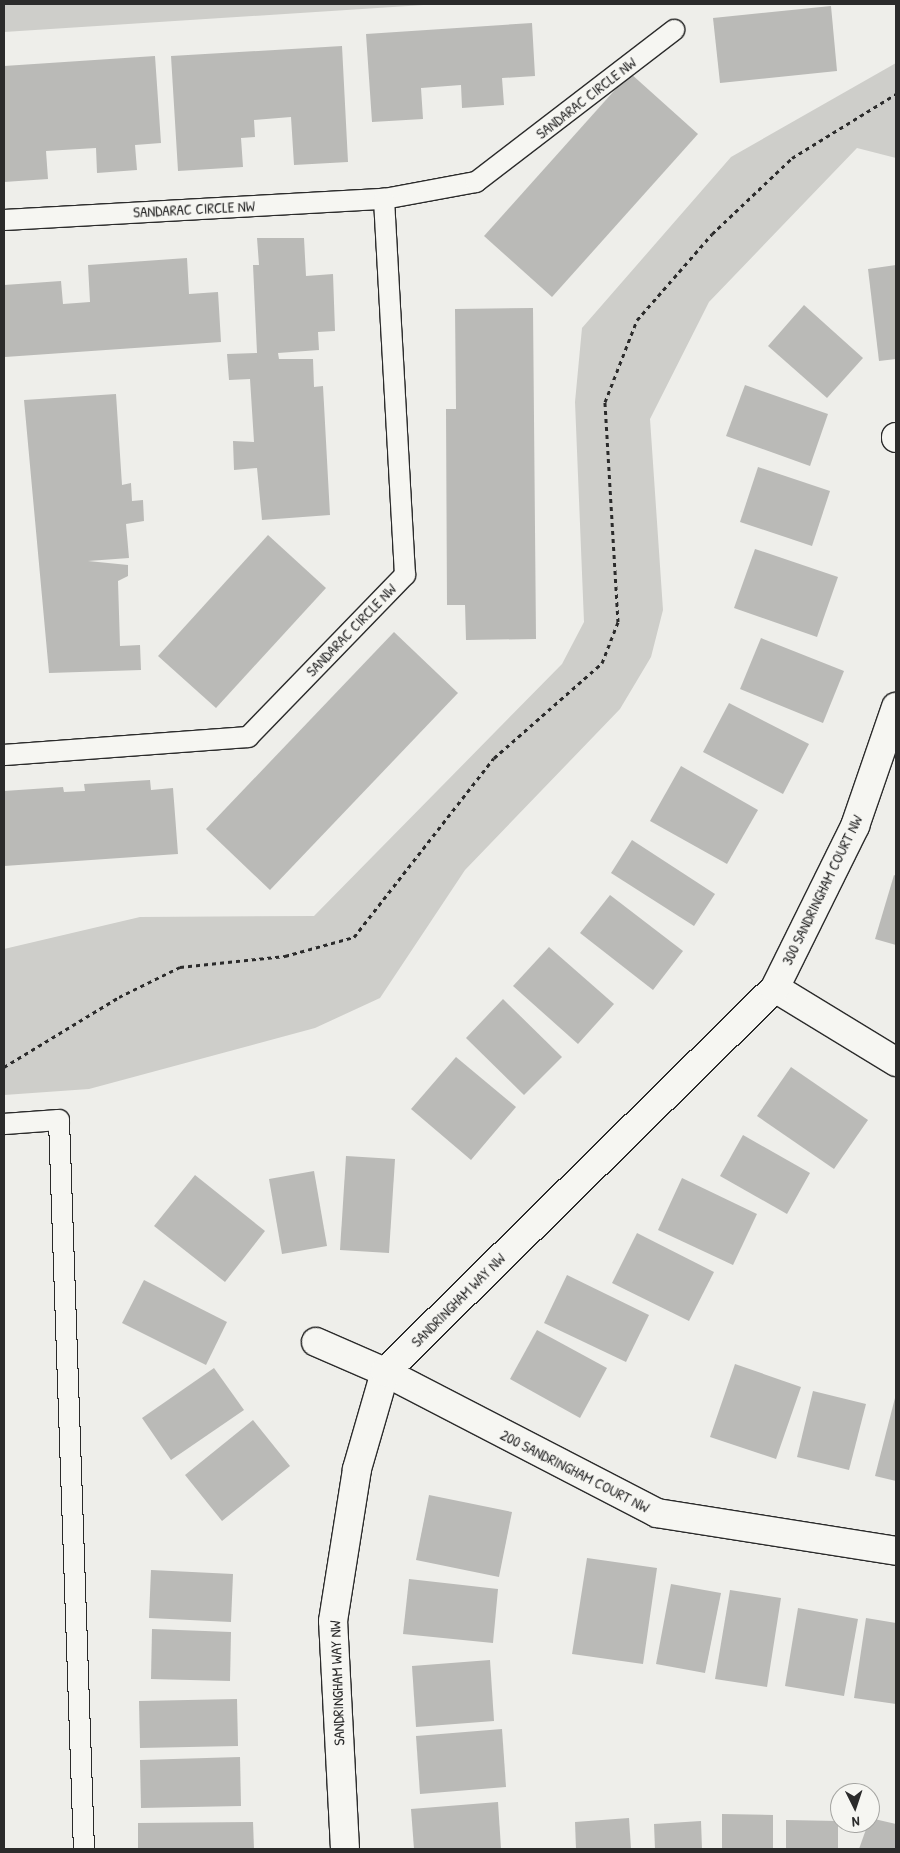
<!DOCTYPE html>
<html>
<head>
<meta charset="utf-8">
<style>
	body { margin:0 }
	#map { position:relative; width:900px; height:1853px; overflow:hidden; background:#eeeeea; font-family:"Patrick Hand",sans-serif }
	div>[style] { position:absolute }
	.green>* { inset:0; background:#cececa }
	.building>* { inset:0; background:#babab7 }
	.path>* { height:3px; margin-top:-1.5px; transform-origin:0; background:repeating-linear-gradient(90deg,#2b2b2b 0 4px,transparent 0 8px) }
	.roads { filter:drop-shadow(1px 0 #2b2b2b) drop-shadow(-1px 0 #2b2b2b) drop-shadow(0 1px #2b2b2b) drop-shadow(0 -1px #2b2b2b) }
	.lane>* { height:20px; margin:-10px; padding:0 10px; transform-origin:10px; border-radius:10px; background:#f6f6f2 }
	.street>* { height:28px; margin:-14px; padding:0 14px; transform-origin:14px; border-radius:14px; background:#f6f6f2 }
	span { translate:-50% -50%; white-space:nowrap; text-align:center; line-height:1.15; -webkit-text-stroke:4.5px #f6f6f2; paint-order:stroke }
	.street-label { font-size:15px; color:#2b2b2b }
	.frame { position:absolute; inset:0; border:5px solid #2b2b2b; pointer-events:none }
	.north { position:absolute; left:830px; top:1783px; width:50px; height:50px; box-sizing:border-box; background:#f6f6f2; border:1px solid #a5a5a2; border-radius:50%; rotate:176deg; font-size:14px; font-weight:700; line-height:20px; text-align:center; color:#2b2b2b }
	.north::after { content:''; display:block; margin:auto; width:18px; height:22px; background:#2b2b2b; clip-path:polygon(50% 0,100% 100%,50% 72%,0 100%) }
</style>
</head>
<body>
<div id="map">
	<div class="green">
		<div style="clip-path:polygon(4px 4px,439px 4px,4px 32px)"></div>
		<div style="clip-path:polygon(896px 63px,896px 158px,857px 148px,709px 302px,650px 419px,663px 610px,651px 657px,620px 709px,465px 870px,380px 998px,315px 1028px,89px 1089px,4px 1095px,4px 949px,140px 917px,314px 916px,562px 664px,584px 622px,575px 402px,582px 328px,731px 157px)"></div>
	</div>
	<div class="building">
		<div style="clip-path:polygon(831px 6px,837px 71px,720px 83px,713px 18px)"></div>
		<div style="clip-path:polygon(532px 23px,535px 76px,502px 78px,504px 105px,462px 108px,461px 85px,421px 88px,423px 119px,372px 122px,366px 34px)"></div>
		<div style="clip-path:polygon(342px 46px,348px 162px,294px 165px,291px 117px,254px 120px,255px 137px,241px 138px,243px 167px,178px 171px,171px 56px)"></div>
		<div style="clip-path:polygon(155px 56px,161px 143px,135px 145px,137px 170px,97px 173px,96px 148px,46px 151px,48px 179px,4px 182px,4px 66px)"></div>
		<div style="clip-path:polygon(630px 73px,698px 134px,552px 297px,484px 236px)"></div>
		<div style="clip-path:polygon(257px 238px,304px 238px,306px 276px,333px 274px,335px 331px,318px 332px,319px 350px,278px 353px,279px 359px,313px 359px,314px 387px,323px 386px,330px 515px,262px 520px,257px 468px,234px 470px,233px 441px,254px 442px,250px 379px,229px 380px,227px 354px,257px 353px,253px 265px,259px 265px)"></div>
		<div style="clip-path:polygon(187px 258px,189px 294px,218px 292px,221px 342px,5px 357px,4px 285px,61px 281px,63px 304px,90px 302px,88px 265px)"></div>
		<div style="clip-path:polygon(896px 265px,896px 359px,879px 361px,868px 269px)"></div>
		<div style="clip-path:polygon(804px 305px,863px 358px,827px 398px,768px 346px)"></div>
		<div style="clip-path:polygon(533px 308px,536px 639px,466px 640px,465px 605px,447px 605px,446px 409px,456px 409px,455px 309px)"></div>
		<div style="clip-path:polygon(745px 385px,828px 414px,810px 466px,726px 436px)"></div>
		<div style="clip-path:polygon(116px 394px,122px 485px,131px 483px,132px 501px,143px 500px,144px 521px,126px 524px,129px 558px,88px 561px,128px 565px,128px 576px,118px 581px,120px 646px,140px 645px,141px 670px,49px 673px,24px 400px)"></div>
		<div style="clip-path:polygon(758px 467px,830px 491px,812px 546px,740px 522px)"></div>
		<div style="clip-path:polygon(268px 535px,326px 588px,216px 708px,158px 656px)"></div>
		<div style="clip-path:polygon(755px 549px,838px 577px,817px 637px,734px 608px)"></div>
		<div style="clip-path:polygon(394px 632px,458px 693px,270px 890px,206px 829px)"></div>
		<div style="clip-path:polygon(761px 638px,844px 671px,823px 723px,740px 689px)"></div>
		<div style="clip-path:polygon(729px 703px,809px 744px,783px 794px,703px 752px)"></div>
		<div style="clip-path:polygon(681px 766px,758px 810px,727px 864px,650px 821px)"></div>
		<div style="clip-path:polygon(150px 780px,151px 790px,173px 788px,178px 854px,4px 866px,4px 791px,63px 787px,64px 792px,85px 791px,84px 784px)"></div>
		<div style="clip-path:polygon(632px 840px,715px 894px,694px 926px,611px 873px)"></div>
		<div style="clip-path:polygon(894px 875px,896px 876px,896px 945px,875px 939px)"></div>
		<div style="clip-path:polygon(610px 895px,683px 951px,653px 990px,580px 933px)"></div>
		<div style="clip-path:polygon(549px 947px,614px 1004px,578px 1044px,513px 986px)"></div>
		<div style="clip-path:polygon(503px 999px,562px 1057px,524px 1095px,466px 1038px)"></div>
		<div style="clip-path:polygon(456px 1057px,516px 1107px,471px 1160px,411px 1109px)"></div>
		<div style="clip-path:polygon(791px 1067px,868px 1120px,834px 1169px,757px 1116px)"></div>
		<div style="clip-path:polygon(743px 1135px,810px 1173px,787px 1214px,720px 1176px)"></div>
		<div style="clip-path:polygon(346px 1156px,395px 1159px,389px 1253px,340px 1250px)"></div>
		<div style="clip-path:polygon(314px 1171px,327px 1246px,282px 1254px,269px 1179px)"></div>
		<div style="clip-path:polygon(195px 1175px,265px 1231px,225px 1282px,154px 1226px)"></div>
		<div style="clip-path:polygon(682px 1178px,757px 1214px,733px 1265px,658px 1230px)"></div>
		<div style="clip-path:polygon(637px 1233px,714px 1272px,689px 1321px,612px 1283px)"></div>
		<div style="clip-path:polygon(567px 1275px,649px 1315px,626px 1362px,544px 1323px)"></div>
		<div style="clip-path:polygon(144px 1280px,227px 1322px,206px 1365px,122px 1323px)"></div>
		<div style="clip-path:polygon(537px 1330px,607px 1368px,580px 1418px,510px 1379px)"></div>
		<div style="clip-path:polygon(735px 1364px,801px 1387px,776px 1459px,710px 1437px)"></div>
		<div style="clip-path:polygon(214px 1368px,244px 1410px,171px 1460px,142px 1418px)"></div>
		<div style="clip-path:polygon(813px 1391px,866px 1404px,849px 1470px,797px 1457px)"></div>
		<div style="clip-path:polygon(896px 1394px,896px 1481px,875px 1476px)"></div>
		<div style="clip-path:polygon(253px 1420px,290px 1466px,222px 1521px,185px 1475px)"></div>
		<div style="clip-path:polygon(429px 1495px,512px 1512px,499px 1577px,416px 1560px)"></div>
		<div style="clip-path:polygon(587px 1558px,657px 1568px,643px 1664px,572px 1654px)"></div>
		<div style="clip-path:polygon(151px 1570px,233px 1574px,231px 1622px,149px 1618px)"></div>
		<div style="clip-path:polygon(409px 1579px,498px 1589px,493px 1643px,403px 1634px)"></div>
		<div style="clip-path:polygon(671px 1584px,721px 1593px,705px 1673px,656px 1664px)"></div>
		<div style="clip-path:polygon(730px 1590px,781px 1598px,767px 1687px,715px 1679px)"></div>
		<div style="clip-path:polygon(798px 1608px,858px 1619px,844px 1696px,785px 1686px)"></div>
		<div style="clip-path:polygon(866px 1618px,896px 1623px,896px 1704px,854px 1698px)"></div>
		<div style="clip-path:polygon(152px 1629px,231px 1632px,230px 1681px,151px 1679px)"></div>
		<div style="clip-path:polygon(490px 1660px,494px 1721px,416px 1727px,412px 1666px)"></div>
		<div style="clip-path:polygon(237px 1699px,238px 1746px,140px 1748px,139px 1701px)"></div>
		<div style="clip-path:polygon(502px 1729px,506px 1787px,420px 1794px,416px 1736px)"></div>
		<div style="clip-path:polygon(240px 1757px,241px 1806px,141px 1808px,140px 1760px)"></div>
		<div style="clip-path:polygon(498px 1802px,501px 1849px,414px 1849px,411px 1809px)"></div>
		<div style="clip-path:polygon(722px 1814px,773px 1815px,773px 1849px,722px 1849px)"></div>
		<div style="clip-path:polygon(629px 1818px,631px 1849px,576px 1849px,575px 1822px)"></div>
		<div style="clip-path:polygon(870px 1818px,896px 1824px,896px 1849px,859px 1849px)"></div>
		<div style="clip-path:polygon(786px 1820px,838px 1821px,838px 1849px,786px 1849px)"></div>
		<div style="clip-path:polygon(701px 1821px,702px 1849px,655px 1849px,654px 1824px)"></div>
		<div style="clip-path:polygon(253px 1822px,254px 1849px,138px 1849px,138px 1823px)"></div>
	</div>
	<div class="path">
		<div style="left:4px;top:1067px;width:135px;rotate:-31.3deg"></div>
		<div style="left:119px;top:997px;width:68px;rotate:-26.2deg"></div>
		<div style="left:180px;top:967px;width:106px;rotate:-6deg"></div>
		<div style="left:285px;top:956px;width:72px;rotate:-15.4deg"></div>
		<div style="left:354px;top:937px;width:227px;rotate:-52deg"></div>
		<div style="left:494px;top:758px;width:144px;rotate:-41.3deg"></div>
		<div style="left:602px;top:663px;width:44px;rotate:-68.7deg"></div>
		<div style="left:618px;top:622px;width:220px;rotate:-93.4deg"></div>
		<div style="left:605px;top:402px;width:88px;rotate:-68.7deg"></div>
		<div style="left:637px;top:320px;width:114px;rotate:-48.9deg"></div>
		<div style="left:712px;top:234px;width:110px;rotate:-43.5deg"></div>
		<div style="left:792px;top:158px;width:122px;rotate:-31.6deg"></div>
	</div>
	<div class="roads">
		<div class="lane">
			<div style="left:4px;top:220px;width:381px;rotate:-3.2deg"></div>
			<div style="left:384px;top:199px;width:94px;rotate:-10.5deg"></div>
			<div style="left:476px;top:182px;width:250px;rotate:-37.5deg"></div>
			<div style="left:4px;top:755px;width:245px;rotate:-4.2deg"></div>
			<div style="left:248px;top:737px;width:226px;rotate:-45.9deg"></div>
			<div style="left:405px;top:575px;width:377px;rotate:-93.2deg"></div>
			<div style="left:4px;top:1124px;width:55px;rotate:-4.2deg"></div>
			<div style="left:59px;top:1120px;width:729px;rotate:88.04deg"></div>
		</div>
		<div class="street">
			<div style="left:896px;top:437px;width:1px;rotate:90deg"></div>
			<div style="left:775px;top:988px;width:142px;rotate:31.4deg"></div>
			<div style="left:316px;top:1342px;width:75px;rotate:23.5deg"></div>
			<div style="left:385px;top:1372px;width:306px;rotate:27.4deg"></div>
			<div style="left:657px;top:1513px;width:242px;rotate:9deg"></div>
			<div style="left:345px;top:1849px;width:228px;rotate:-93deg"></div>
			<div style="left:333px;top:1621px;width:154px;rotate:-81deg"></div>
			<div style="left:357px;top:1469px;width:101px;rotate:-73.9deg"></div>
			<div style="left:385px;top:1372px;width:547px;rotate:-44.56deg"></div>
			<div style="left:775px;top:988px;width:181px;rotate:-63.7deg"></div>
			<div style="left:855px;top:826px;width:126px;rotate:-71deg"></div>
		</div>
	</div>
	<div class="street-label">
		<span style="left:586px;top:98px;rotate:-38deg">SANDARAC CIRCLE NW</span>
		<span style="left:194px;top:209px;rotate:-3deg">SANDARAC CIRCLE NW</span>
		<span style="left:351px;top:630px;rotate:-46deg">SANDARAC CIRCLE NW</span>
		<span style="left:822px;top:890px;rotate:-64deg">300 SANDRINGHAM COURT NW</span>
		<span style="left:458px;top:1300px;rotate:-45deg">SANDRINGHAM WAY NW</span>
		<span style="left:575px;top:1471px;rotate:27deg">200 SANDRINGHAM COURT NW</span>
		<span style="left:337px;top:1683px;rotate:-92deg">SANDRINGHAM WAY NW</span>
	</div>
	<div class="frame"></div>
	<div class="north">N</div>
</div>
</body>
</html>
